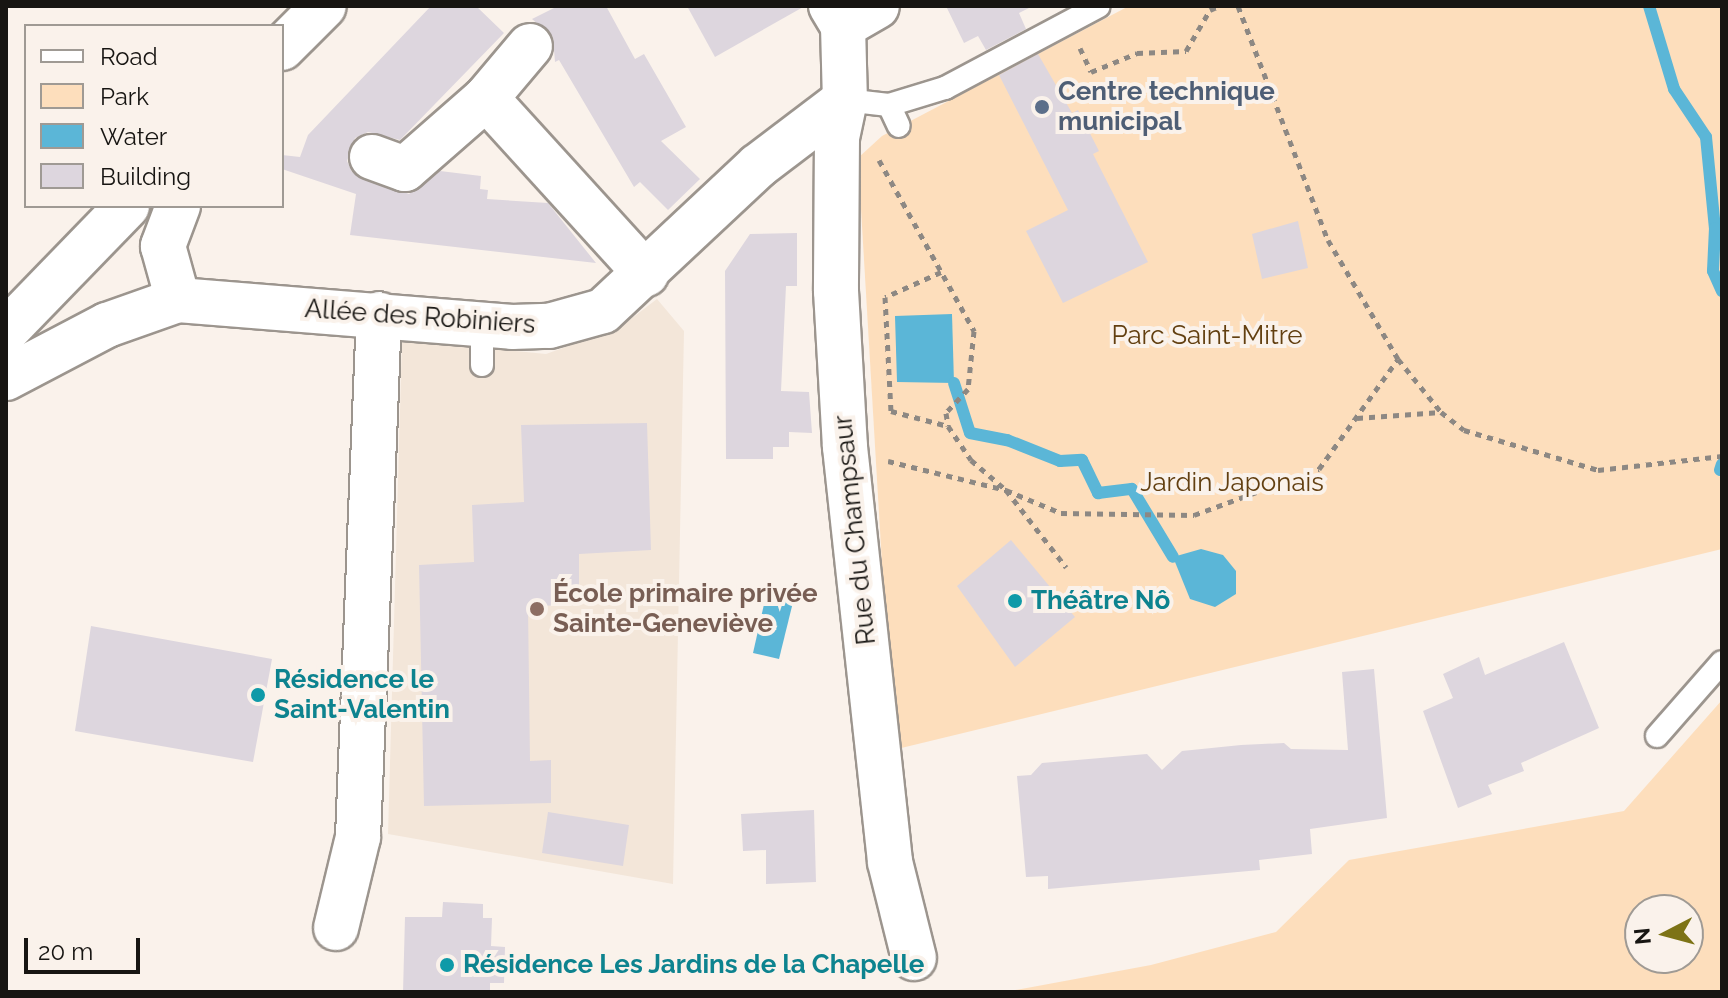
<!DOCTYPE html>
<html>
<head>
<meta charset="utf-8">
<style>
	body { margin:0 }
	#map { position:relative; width:1728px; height:998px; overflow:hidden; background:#faf2eb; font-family:Raleway,sans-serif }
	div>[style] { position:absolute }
	.built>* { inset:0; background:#f3e6d9 }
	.green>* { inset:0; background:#fddebc }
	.water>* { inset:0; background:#5bb6d7 }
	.stream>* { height:12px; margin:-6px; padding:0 6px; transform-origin:6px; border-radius:6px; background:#5bb6d7 }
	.building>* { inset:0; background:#ddd6de }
	.path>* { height:5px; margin-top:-2.5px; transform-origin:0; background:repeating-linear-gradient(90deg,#8d8883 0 6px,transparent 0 12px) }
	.roads { filter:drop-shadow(2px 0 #9c958e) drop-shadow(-2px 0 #9c958e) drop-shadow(0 2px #9c958e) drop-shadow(0 -2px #9c958e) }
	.service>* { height:22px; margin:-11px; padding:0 11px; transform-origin:11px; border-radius:11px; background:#fff }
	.minor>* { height:44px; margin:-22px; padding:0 22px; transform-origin:22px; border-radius:22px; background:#fff }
	.tertiary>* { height:44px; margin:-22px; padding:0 22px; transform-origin:22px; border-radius:22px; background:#fff }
	.dots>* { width:22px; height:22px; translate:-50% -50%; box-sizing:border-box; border:4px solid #faf2eb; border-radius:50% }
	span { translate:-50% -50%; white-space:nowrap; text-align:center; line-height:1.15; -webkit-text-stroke:8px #faf2eb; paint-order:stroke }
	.service-label { font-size:26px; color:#4e5e75; font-weight:700 }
	.left { translate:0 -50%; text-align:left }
	.street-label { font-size:26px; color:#171512 }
	.park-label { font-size:26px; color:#623f10 }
	.education-label { font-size:26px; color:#785e54; font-weight:700 }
	.culture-label { font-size:26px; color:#0d838f; font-weight:700 }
	.frame { position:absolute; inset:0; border:8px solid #171512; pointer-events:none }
	.legend { position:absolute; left:24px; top:24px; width:260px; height:184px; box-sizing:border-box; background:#faf2eb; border:2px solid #9f9a94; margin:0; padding:10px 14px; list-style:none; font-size:24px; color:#171512 }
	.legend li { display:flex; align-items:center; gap:16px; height:40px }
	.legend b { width:40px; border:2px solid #9f9a94 }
	.north { position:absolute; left:1624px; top:894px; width:80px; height:80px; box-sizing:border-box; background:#faf2eb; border:2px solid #9f9a94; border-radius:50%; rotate:264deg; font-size:22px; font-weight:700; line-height:32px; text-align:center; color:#171512 }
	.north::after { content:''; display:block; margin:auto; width:28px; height:36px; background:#7d7316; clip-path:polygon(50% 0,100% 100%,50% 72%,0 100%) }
	.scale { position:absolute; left:24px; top:938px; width:116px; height:36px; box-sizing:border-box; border:4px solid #171512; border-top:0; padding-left:10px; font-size:24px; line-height:28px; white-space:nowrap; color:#171512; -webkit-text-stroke:6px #faf2eb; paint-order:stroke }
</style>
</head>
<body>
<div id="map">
	<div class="built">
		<div style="clip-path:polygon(657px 299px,684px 331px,673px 884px,388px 834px,402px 340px,546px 354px,619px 328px)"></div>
	</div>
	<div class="green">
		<div style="clip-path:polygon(1129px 6px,1722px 6px,1722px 549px,893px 750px,858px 158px,882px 136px)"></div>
		<div style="clip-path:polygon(evenodd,1722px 700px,1722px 992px,1005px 992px,1151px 965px,1276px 932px,1349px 860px,1624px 811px,1722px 700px,1688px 910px,1688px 958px,1640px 958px,1640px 910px,1688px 910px)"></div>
	</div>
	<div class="water">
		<div style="clip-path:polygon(952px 314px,954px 383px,897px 382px,895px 316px)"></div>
		<div style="clip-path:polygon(1201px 549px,1223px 555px,1236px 571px,1236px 594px,1215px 607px,1190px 599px,1173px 557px)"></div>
		<div style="clip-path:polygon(767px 591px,794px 598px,779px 659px,753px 653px)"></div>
	</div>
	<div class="stream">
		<div style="left:1649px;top:6px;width:87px;rotate:73.2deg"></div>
		<div style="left:1674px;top:89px;width:58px;rotate:56.3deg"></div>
		<div style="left:1706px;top:137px;width:91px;rotate:84.4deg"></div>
		<div style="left:1715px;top:228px;width:43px;rotate:92.7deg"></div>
		<div style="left:1713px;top:271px;width:22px;rotate:66deg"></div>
		<div style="left:954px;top:383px;width:52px;rotate:72.3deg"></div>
		<div style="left:970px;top:433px;width:38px;rotate:11deg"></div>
		<div style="left:1007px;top:440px;width:57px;rotate:21.6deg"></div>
		<div style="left:1060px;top:461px;width:22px;rotate:-3deg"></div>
		<div style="left:1082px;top:460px;width:37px;rotate:64deg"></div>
		<div style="left:1098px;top:493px;width:34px;rotate:-7deg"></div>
		<div style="left:1132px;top:489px;width:79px;rotate:58.9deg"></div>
		<div style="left:1720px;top:470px;width:6px;rotate:-72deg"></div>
	</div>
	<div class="building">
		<div style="clip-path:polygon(431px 6px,476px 6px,504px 33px,400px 140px,368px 132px,355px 138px,347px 161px,352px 172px,409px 194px,440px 171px,481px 176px,480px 189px,488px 190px,487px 199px,548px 203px,596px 263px,350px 235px,356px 194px,282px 169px,282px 155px,300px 157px,308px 135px)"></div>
		<div style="clip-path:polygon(558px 6px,606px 6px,635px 59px,644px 54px,686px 127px,661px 141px,700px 179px,668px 210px,640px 182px,634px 187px,559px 60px,555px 62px,553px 37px,532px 19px)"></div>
		<div style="clip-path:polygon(687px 6px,805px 6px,715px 57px)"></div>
		<div style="clip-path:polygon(946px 6px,1033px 6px,1019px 13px,1026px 29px,986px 50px,978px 36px,964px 43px)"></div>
		<div style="clip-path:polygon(1038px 54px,1072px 113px,1078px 110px,1099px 151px,1093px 154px,1148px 262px,1063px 303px,1026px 231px,1068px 210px,999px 75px)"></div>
		<div style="clip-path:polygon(1298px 221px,1308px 268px,1262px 279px,1252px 234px)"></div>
		<div style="clip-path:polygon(797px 233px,797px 286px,786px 286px,781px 391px,809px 392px,812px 433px,789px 432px,789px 447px,773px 447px,773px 459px,726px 459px,725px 271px,750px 234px)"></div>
		<div style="clip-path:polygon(647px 423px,651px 550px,579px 554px,579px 605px,528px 606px,530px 761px,551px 760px,551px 803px,424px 806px,419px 565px,474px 562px,472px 505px,524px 502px,521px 425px)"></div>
		<div style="clip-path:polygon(1011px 540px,1075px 617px,1015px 667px,957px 586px)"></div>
		<div style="clip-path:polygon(91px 626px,272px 659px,253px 762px,75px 731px)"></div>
		<div style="clip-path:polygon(1564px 642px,1599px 728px,1521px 763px,1524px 771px,1488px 785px,1492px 794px,1458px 808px,1423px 711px,1453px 698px,1443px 674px,1479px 657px,1485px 675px)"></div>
		<div style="clip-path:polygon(1374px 669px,1387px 818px,1310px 829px,1312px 854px,1259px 860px,1260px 870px,1048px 889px,1048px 876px,1026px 877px,1017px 776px,1031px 775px,1042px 763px,1147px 754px,1162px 770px,1182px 751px,1241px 745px,1284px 743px,1291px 749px,1348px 750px,1342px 672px)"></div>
		<div style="clip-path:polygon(814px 810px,816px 882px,766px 884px,766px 850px,743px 851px,741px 814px)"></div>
		<div style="clip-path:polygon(548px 812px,629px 825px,623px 866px,542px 853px)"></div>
		<div style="clip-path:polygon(443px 902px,483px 904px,483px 918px,492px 918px,491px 946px,505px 947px,504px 983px,490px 983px,490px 992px,403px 992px,405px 917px,442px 917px)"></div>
	</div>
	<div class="path">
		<div style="left:1238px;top:6px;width:251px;rotate:69deg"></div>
		<div style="left:1328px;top:240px;width:138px;rotate:59.5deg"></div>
		<div style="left:1398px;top:359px;width:68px;rotate:50.9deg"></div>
		<div style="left:1441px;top:412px;width:29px;rotate:38deg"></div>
		<div style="left:1464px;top:430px;width:140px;rotate:16.6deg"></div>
		<div style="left:1598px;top:470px;width:125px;rotate:-6.4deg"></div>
		<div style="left:1080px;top:48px;width:26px;rotate:65deg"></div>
		<div style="left:1091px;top:72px;width:50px;rotate:-22.4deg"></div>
		<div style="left:1137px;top:53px;width:49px;rotate:-2.3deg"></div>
		<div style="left:1186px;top:51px;width:48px;rotate:-59.7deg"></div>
		<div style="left:1210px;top:10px;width:10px;rotate:-24deg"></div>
		<div style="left:879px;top:160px;width:196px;rotate:60.9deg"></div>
		<div style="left:974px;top:331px;width:58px;rotate:95.9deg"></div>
		<div style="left:968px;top:389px;width:33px;rotate:133deg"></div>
		<div style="left:946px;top:413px;width:13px;rotate:81deg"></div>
		<div style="left:948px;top:426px;width:41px;rotate:55.9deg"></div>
		<div style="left:971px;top:460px;width:46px;rotate:40.6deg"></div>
		<div style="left:1006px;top:490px;width:60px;rotate:22.7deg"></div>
		<div style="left:1061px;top:513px;width:133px;rotate:0.9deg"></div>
		<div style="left:1194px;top:515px;width:133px;rotate:-20.2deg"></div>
		<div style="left:1319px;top:469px;width:135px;rotate:-54.3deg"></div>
		<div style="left:941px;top:272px;width:61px;rotate:155.9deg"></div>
		<div style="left:885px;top:297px;width:114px;rotate:87deg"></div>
		<div style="left:891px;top:411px;width:59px;rotate:14.7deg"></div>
		<div style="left:1357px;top:418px;width:84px;rotate:-4.1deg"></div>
		<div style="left:888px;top:461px;width:122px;rotate:13.8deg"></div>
		<div style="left:1006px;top:490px;width:98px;rotate:52.1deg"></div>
	</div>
	<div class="roads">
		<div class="service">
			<div style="left:845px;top:100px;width:44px;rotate:6.5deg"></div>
			<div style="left:889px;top:105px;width:59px;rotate:-16.9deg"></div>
			<div style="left:945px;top:88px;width:174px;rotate:-28deg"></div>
			<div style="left:889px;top:105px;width:23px;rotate:65deg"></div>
			<div style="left:482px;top:365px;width:41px;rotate:-90deg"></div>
			<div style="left:1657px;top:736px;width:98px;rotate:-48.7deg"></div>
		</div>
		<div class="minor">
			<div style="left:831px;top:6px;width:23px;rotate:59deg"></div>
			<div style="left:843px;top:26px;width:74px;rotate:88.5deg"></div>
			<div style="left:845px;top:100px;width:38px;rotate:102deg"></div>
			<div style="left:837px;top:137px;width:154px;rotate:90.4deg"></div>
			<div style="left:836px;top:291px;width:156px;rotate:86.7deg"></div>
			<div style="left:845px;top:447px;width:417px;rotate:83.8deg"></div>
			<div style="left:890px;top:862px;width:99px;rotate:76deg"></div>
			<div style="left:843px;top:26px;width:39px;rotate:-30deg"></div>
			<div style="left:486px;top:98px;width:238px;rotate:47.7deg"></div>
			<div style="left:372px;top:157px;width:35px;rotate:20deg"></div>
			<div style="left:405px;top:169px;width:108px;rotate:-41.2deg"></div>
			<div style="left:486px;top:98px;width:68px;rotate:-49.8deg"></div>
			<div style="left:178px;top:206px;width:43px;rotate:110.6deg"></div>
			<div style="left:163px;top:246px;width:56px;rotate:74.5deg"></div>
			<div style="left:6px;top:378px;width:114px;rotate:-27.7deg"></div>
			<div style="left:107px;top:325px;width:75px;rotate:-19.4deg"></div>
			<div style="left:178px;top:300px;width:335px;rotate:4.6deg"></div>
			<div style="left:512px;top:327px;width:37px;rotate:-2deg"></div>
			<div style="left:549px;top:326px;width:56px;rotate:-15.5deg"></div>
			<div style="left:603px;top:311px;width:212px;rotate:-43.1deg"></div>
			<div style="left:758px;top:166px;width:109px;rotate:-37.2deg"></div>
			<div style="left:336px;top:928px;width:94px;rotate:-76.4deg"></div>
			<div style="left:358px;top:837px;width:523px;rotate:-87.7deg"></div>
		</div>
		<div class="tertiary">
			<div style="left:282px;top:48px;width:59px;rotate:-45deg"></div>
			<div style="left:6px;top:331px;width:174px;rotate:-45.9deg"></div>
		</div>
	</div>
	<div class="dots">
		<div style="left:1042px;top:107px;background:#5c6f8a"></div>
		<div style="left:1015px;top:601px;background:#0f9aa8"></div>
		<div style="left:537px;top:609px;background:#8d6e63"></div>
		<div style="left:258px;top:695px;background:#0f9aa8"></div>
		<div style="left:447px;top:965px;background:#0f9aa8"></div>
	</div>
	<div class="service-label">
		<span class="left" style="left:1058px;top:107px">Centre technique<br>municipal</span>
	</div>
	<div class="street-label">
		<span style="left:420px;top:317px;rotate:4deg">Allée des Robiniers</span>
		<span style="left:855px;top:530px;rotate:-96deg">Rue du Champsaur</span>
	</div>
	<div class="park-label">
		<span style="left:1207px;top:336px">Parc Saint-Mitre</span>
		<span style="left:1232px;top:483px">Jardin Japonais</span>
	</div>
	<div class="education-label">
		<span class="left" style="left:553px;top:609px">École primaire privée<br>Sainte-Geneviève</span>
	</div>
	<div class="culture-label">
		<span class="left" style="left:1031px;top:601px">Théâtre Nô</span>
		<span class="left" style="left:274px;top:695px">Résidence le<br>Saint-Valentin</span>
		<span class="left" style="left:463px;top:965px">Résidence Les Jardins de la Chapelle</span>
	</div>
	<div class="frame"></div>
	<ul class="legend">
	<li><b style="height:10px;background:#fff"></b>Road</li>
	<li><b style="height:22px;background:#fddebc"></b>Park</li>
	<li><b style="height:22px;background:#5bb6d7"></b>Water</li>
	<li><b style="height:22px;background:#ddd6de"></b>Building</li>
	</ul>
	<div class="north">N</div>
	<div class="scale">20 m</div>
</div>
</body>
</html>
